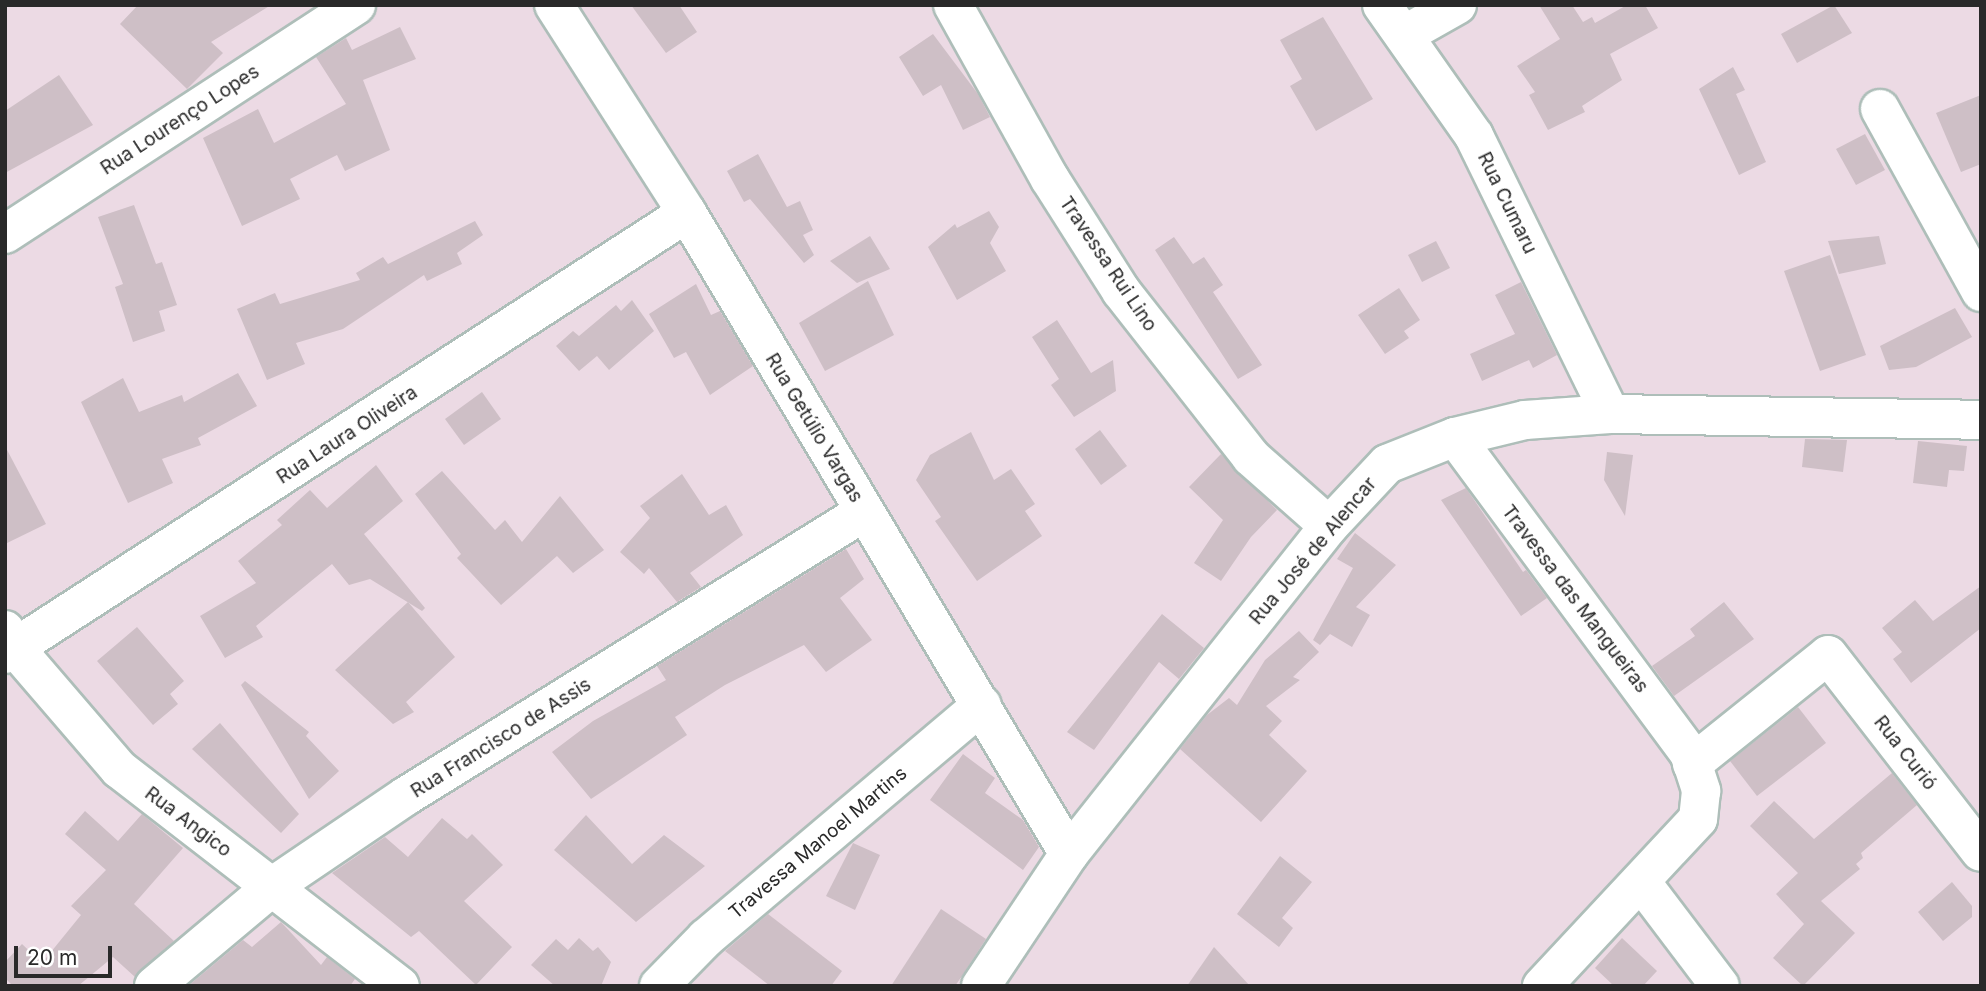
<!DOCTYPE html>
<html>
<head>
<meta charset="utf-8">
<style>
	body { margin:0 }
	#map { position:relative; width:1986px; height:991px; overflow:hidden; background:#ecdae4; font-family:Inter,sans-serif }
	div>[style] { position:absolute }
	.building>* { inset:0; background:#cebfc6 }
	.roads { filter:drop-shadow(2px 0 #aebeb9) drop-shadow(-2px 0 #aebeb9) drop-shadow(0 2px #aebeb9) drop-shadow(0 -2px #aebeb9) }
	.minor>* { height:38px; margin:-19px; padding:0 19px; transform-origin:19px; border-radius:19px; background:#fff }
	span { translate:-50% -50%; white-space:nowrap; text-align:center; line-height:1.15; -webkit-text-stroke:6px #fff; paint-order:stroke }
	.street-label { font-size:19px; color:#292929 }
	.frame { position:absolute; inset:0; border:7px solid #292929; pointer-events:none }
	.scale { position:absolute; left:14px; top:946px; width:98px; height:32px; box-sizing:border-box; border:4px solid #292929; border-top:0; padding-left:9px; font-size:21px; line-height:24px; white-space:nowrap; color:#292929; -webkit-text-stroke:5px #fff; paint-order:stroke }
</style>
</head>
<body>
<div id="map">
	<div class="building">
		<div style="clip-path:polygon(138px 5px,271px 5px,211px 42px,223px 53px,187px 89px,120px 24px)"></div>
		<div style="clip-path:polygon(631px 5px,679px 5px,697px 32px,666px 53px)"></div>
		<div style="clip-path:polygon(1539px 5px,1572px 5px,1583px 22px,1592px 17px,1595px 23px,1627px 5px,1645px 5px,1658px 28px,1610px 54px,1622px 80px,1582px 106px,1585px 112px,1548px 130px,1529px 95px,1535px 92px,1517px 66px,1560px 39px)"></div>
		<div style="clip-path:polygon(1834px 5px,1852px 33px,1797px 63px,1781px 34px)"></div>
		<div style="clip-path:polygon(1323px 17px,1373px 99px,1316px 131px,1290px 86px,1302px 79px,1280px 40px)"></div>
		<div style="clip-path:polygon(400px 27px,416px 59px,363px 80px,390px 150px,345px 171px,337px 155px,290px 179px,300px 199px,242px 226px,203px 138px,258px 109px,274px 143px,346px 104px,316px 57px,346px 38px,352px 50px)"></div>
		<div style="clip-path:polygon(933px 34px,978px 94px,990px 117px,963px 130px,941px 85px,923px 96px,899px 57px)"></div>
		<div style="clip-path:polygon(1733px 67px,1745px 90px,1736px 94px,1766px 162px,1739px 175px,1699px 89px)"></div>
		<div style="clip-path:polygon(59px 75px,93px 125px,5px 173px,5px 111px)"></div>
		<div style="clip-path:polygon(1981px 95px,1981px 164px,1961px 172px,1936px 113px)"></div>
		<div style="clip-path:polygon(1865px 134px,1885px 170px,1856px 185px,1836px 149px)"></div>
		<div style="clip-path:polygon(758px 154px,787px 207px,800px 201px,813px 230px,803px 235px,814px 255px,804px 263px,750px 199px,744px 202px,727px 171px)"></div>
		<div style="clip-path:polygon(134px 205px,156px 264px,162px 262px,177px 305px,159px 311px,165px 331px,133px 342px,115px 287px,123px 284px,98px 217px)"></div>
		<div style="clip-path:polygon(989px 211px,999px 227px,990px 243px,1006px 271px,957px 300px,928px 247px,955px 224px,957px 228px)"></div>
		<div style="clip-path:polygon(475px 221px,483px 235px,457px 253px,462px 264px,427px 281px,424px 275px,343px 329px,296px 343px,305px 364px,267px 380px,237px 309px,275px 293px,280px 304px,360px 280px,356px 273px,383px 257px,388px 264px)"></div>
		<div style="clip-path:polygon(870px 236px,890px 269px,857px 283px,830px 261px)"></div>
		<div style="clip-path:polygon(1879px 236px,1886px 264px,1839px 274px,1828px 241px)"></div>
		<div style="clip-path:polygon(1174px 237px,1193px 264px,1204px 257px,1223px 285px,1213px 292px,1262px 365px,1238px 379px,1155px 250px)"></div>
		<div style="clip-path:polygon(1436px 241px,1450px 268px,1422px 282px,1408px 255px)"></div>
		<div style="clip-path:polygon(1830px 255px,1866px 355px,1820px 371px,1784px 271px)"></div>
		<div style="clip-path:polygon(868px 281px,894px 335px,825px 371px,799px 323px)"></div>
		<div style="clip-path:polygon(1521px 282px,1557px 355px,1533px 368px,1529px 360px,1482px 381px,1470px 354px,1515px 334px,1495px 295px)"></div>
		<div style="clip-path:polygon(696px 284px,711px 315px,720px 311px,753px 366px,710px 395px,686px 352px,674px 358px,649px 314px)"></div>
		<div style="clip-path:polygon(1399px 288px,1420px 320px,1404px 331px,1409px 338px,1385px 354px,1358px 315px)"></div>
		<div style="clip-path:polygon(632px 300px,654px 331px,609px 370px,597px 356px,579px 371px,556px 346px,573px 331px,579px 336px,616px 305px,621px 311px)"></div>
		<div style="clip-path:polygon(1955px 308px,1972px 337px,1916px 367px,1889px 370px,1880px 346px)"></div>
		<div style="clip-path:polygon(1057px 320px,1091px 373px,1113px 360px,1116px 391px,1074px 417px,1051px 385px,1059px 379px,1032px 337px)"></div>
		<div style="clip-path:polygon(238px 373px,257px 406px,198px 438px,201px 445px,162px 459px,173px 483px,128px 503px,81px 402px,123px 378px,139px 412px,182px 395px,184px 402px)"></div>
		<div style="clip-path:polygon(482px 392px,501px 419px,464px 445px,445px 419px)"></div>
		<div style="clip-path:polygon(1100px 430px,1127px 466px,1101px 485px,1075px 449px)"></div>
		<div style="clip-path:polygon(971px 432px,994px 480px,1011px 469px,1035px 504px,1025px 511px,1042px 536px,977px 581px,935px 521px,941px 517px,916px 480px,930px 455px)"></div>
		<div style="clip-path:polygon(1805px 439px,1847px 440px,1843px 472px,1802px 467px)"></div>
		<div style="clip-path:polygon(1918px 441px,1967px 446px,1964px 471px,1949px 470px,1947px 487px,1913px 483px)"></div>
		<div style="clip-path:polygon(5px 446px,46px 524px,5px 544px)"></div>
		<div style="clip-path:polygon(1607px 452px,1633px 455px,1625px 516px,1604px 480px)"></div>
		<div style="clip-path:polygon(1221px 454px,1277px 510px,1251px 537px,1221px 581px,1194px 563px,1223px 520px,1189px 487px)"></div>
		<div style="clip-path:polygon(376px 465px,403px 501px,364px 534px,425px 608px,422px 611px,370px 579px,349px 585px,332px 564px,256px 626px,263px 637px,225px 658px,200px 616px,256px 583px,238px 561px,282px 525px,277px 520px,310px 490px,327px 508px)"></div>
		<div style="clip-path:polygon(442px 471px,495px 530px,505px 520px,522px 542px,560px 496px,604px 550px,573px 573px,557px 556px,501px 605px,457px 558px,461px 554px,415px 494px)"></div>
		<div style="clip-path:polygon(682px 474px,709px 515px,726px 505px,743px 535px,690px 573px,701px 587px,677px 602px,649px 568px,644px 574px,620px 552px,650px 518px,640px 506px)"></div>
		<div style="clip-path:polygon(1466px 488px,1523px 572px,1526px 570px,1547px 598px,1521px 616px,1441px 500px)"></div>
		<div style="clip-path:polygon(1355px 533px,1396px 565px,1356px 607px,1370px 615px,1352px 647px,1330px 634px,1320px 645px,1313px 640px,1353px 568px,1337px 559px)"></div>
		<div style="clip-path:polygon(846px 549px,864px 579px,840px 598px,872px 640px,826px 672px,804px 645px,725px 685px,675px 717px,687px 735px,591px 799px,552px 752px,593px 721px,666px 680px,657px 666px)"></div>
		<div style="clip-path:polygon(1981px 586px,1981px 628px,1911px 683px,1893px 659px,1902px 652px,1882px 628px,1915px 600px,1933px 621px)"></div>
		<div style="clip-path:polygon(408px 602px,455px 657px,406px 702px,414px 712px,393px 724px,335px 670px)"></div>
		<div style="clip-path:polygon(1724px 602px,1754px 639px,1674px 696px,1652px 666px,1695px 636px,1690px 629px)"></div>
		<div style="clip-path:polygon(1162px 614px,1204px 648px,1179px 679px,1159px 662px,1094px 750px,1067px 732px)"></div>
		<div style="clip-path:polygon(137px 627px,184px 681px,170px 694px,178px 704px,153px 725px,97px 661px)"></div>
		<div style="clip-path:polygon(1299px 631px,1319px 652px,1293px 677px,1300px 680px,1266px 706px,1282px 721px,1269px 735px,1307px 771px,1261px 822px,1180px 749px,1207px 715px,1229px 698px,1237px 705px,1265px 660px)"></div>
		<div style="clip-path:polygon(245px 681px,309px 732px,306px 736px,339px 771px,309px 799px,241px 685px)"></div>
		<div style="clip-path:polygon(1798px 707px,1826px 743px,1757px 796px,1730px 761px)"></div>
		<div style="clip-path:polygon(220px 723px,299px 814px,281px 833px,192px 749px)"></div>
		<div style="clip-path:polygon(963px 754px,995px 778px,985px 793px,1023px 820px,1039px 847px,1023px 870px,930px 800px)"></div>
		<div style="clip-path:polygon(1892px 773px,1917px 805px,1861px 853px,1863px 858px,1856px 864px,1860px 869px,1821px 901px,1855px 933px,1803px 986px,1773px 958px,1804px 924px,1776px 894px,1798px 873px,1750px 826px,1774px 801px,1814px 839px)"></div>
		<div style="clip-path:polygon(85px 811px,118px 841px,142px 814px,183px 848px,134px 904px,174px 941px,135px 977px,113px 957px,78px 986px,13px 986px,5px 978px,5px 962px,22px 944px,42px 963px,81px 915px,71px 906px,106px 870px,65px 834px)"></div>
		<div style="clip-path:polygon(586px 815px,632px 864px,664px 835px,705px 866px,636px 922px,554px 850px)"></div>
		<div style="clip-path:polygon(442px 818px,467px 839px,472px 834px,503px 865px,464px 901px,512px 947px,476px 985px,419px 931px,411px 937px,332px 873px,385px 837px,408px 857px)"></div>
		<div style="clip-path:polygon(853px 843px,880px 855px,855px 910px,826px 896px)"></div>
		<div style="clip-path:polygon(1280px 856px,1312px 882px,1282px 918px,1293px 928px,1279px 947px,1237px 914px)"></div>
		<div style="clip-path:polygon(1952px 882px,1972px 906px,1972px 917px,1943px 941px,1918px 912px)"></div>
		<div style="clip-path:polygon(941px 909px,986px 939px,962px 976px,955px 986px,891px 986px)"></div>
		<div style="clip-path:polygon(768px 914px,842px 971px,831px 986px,770px 986px,725px 951px)"></div>
		<div style="clip-path:polygon(281px 922px,321px 965px,327px 957px,355px 979px,350px 986px,188px 986px,243px 940px,252px 947px)"></div>
		<div style="clip-path:polygon(579px 938px,593px 951px,598px 947px,611px 962px,601px 986px,555px 986px,531px 965px,556px 939px,568px 950px)"></div>
		<div style="clip-path:polygon(1622px 938px,1657px 971px,1643px 986px,1614px 986px,1595px 968px)"></div>
		<div style="clip-path:polygon(1214px 947px,1250px 986px,1187px 986px)"></div>
	</div>
	<div class="roads">
		<div class="minor">
			<div style="left:554px;top:5px;width:247px;rotate:57.4deg"></div>
			<div style="left:687px;top:213px;width:746px;rotate:59.21deg"></div>
			<div style="left:953px;top:5px;width:199px;rotate:60.9deg"></div>
			<div style="left:1050px;top:179px;width:133px;rotate:57.6deg"></div>
			<div style="left:1121px;top:291px;width:211px;rotate:51.9deg"></div>
			<div style="left:1251px;top:457px;width:104px;rotate:41.5deg"></div>
			<div style="left:1382px;top:5px;width:160px;rotate:54.9deg"></div>
			<div style="left:1474px;top:136px;width:309px;rotate:63.9deg"></div>
			<div style="left:1404px;top:35px;width:61px;rotate:-29.5deg"></div>
			<div style="left:1880px;top:109px;width:209px;rotate:61.1deg"></div>
			<div style="left:5px;top:234px;width:419px;rotate:-33.1deg"></div>
			<div style="left:1455px;top:437px;width:393px;rotate:53.5deg"></div>
			<div style="left:1689px;top:753px;width:40px;rotate:72deg"></div>
			<div style="left:1701px;top:791px;width:28px;rotate:96deg"></div>
			<div style="left:1698px;top:819px;width:229px;rotate:133deg"></div>
			<div style="left:5px;top:630px;width:21px;rotate:61deg"></div>
			<div style="left:15px;top:648px;width:160px;rotate:49.3deg"></div>
			<div style="left:119px;top:769px;width:355px;rotate:37.7deg"></div>
			<div style="left:5px;top:654px;width:812px;rotate:-32.89deg"></div>
			<div style="left:1692px;top:764px;width:174px;rotate:-38.7deg"></div>
			<div style="left:1828px;top:655px;width:249px;rotate:52.2deg"></div>
			<div style="left:1642px;top:883px;width:129px;rotate:52.9deg"></div>
			<div style="left:154px;top:986px;width:155px;rotate:-40deg"></div>
			<div style="left:273px;top:886px;width:161px;rotate:-34.1deg"></div>
			<div style="left:406px;top:796px;width:539px;rotate:-31.8deg"></div>
			<div style="left:659px;top:986px;width:67px;rotate:-45.6deg"></div>
			<div style="left:706px;top:938px;width:361px;rotate:-40.2deg"></div>
			<div style="left:981px;top:986px;width:159px;rotate:-56.3deg"></div>
			<div style="left:1069px;top:854px;width:419px;rotate:-51.6deg"></div>
			<div style="left:1329px;top:526px;width:85px;rotate:-46.9deg"></div>
			<div style="left:1387px;top:464px;width:73px;rotate:-21.7deg"></div>
			<div style="left:1455px;top:437px;width:72px;rotate:-13.7deg"></div>
			<div style="left:1525px;top:420px;width:85px;rotate:-4deg"></div>
			<div style="left:1610px;top:414px;width:371px;rotate:0.9deg"></div>
		</div>
	</div>
	<div class="street-label">
		<span style="left:180px;top:120px;rotate:-33deg">Rua Lourenço Lopes</span>
		<span style="left:1507px;top:203px;rotate:64deg">Rua Cumaru</span>
		<span style="left:1108px;top:264px;rotate:56deg">Travessa Rui Lino</span>
		<span style="left:814px;top:428px;rotate:59deg">Rua Getúlio Vargas</span>
		<span style="left:347px;top:435px;rotate:-33deg">Rua Laura Oliveira</span>
		<span style="left:1313px;top:551px;rotate:-50deg">Rua José de Alencar</span>
		<span style="left:1575px;top:599px;rotate:53deg">Travessa das Mangueiras</span>
		<span style="left:501px;top:738px;rotate:-32deg">Rua Francisco de Assis</span>
		<span style="left:1905px;top:753px;rotate:52deg">Rua Curió</span>
		<span style="left:188px;top:822px;rotate:37deg">Rua Angico</span>
		<span style="left:818px;top:843px;rotate:-40deg">Travessa Manoel Martins</span>
	</div>
	<div class="frame"></div>
	<div class="scale">20 m</div>
</div>
</body>
</html>
